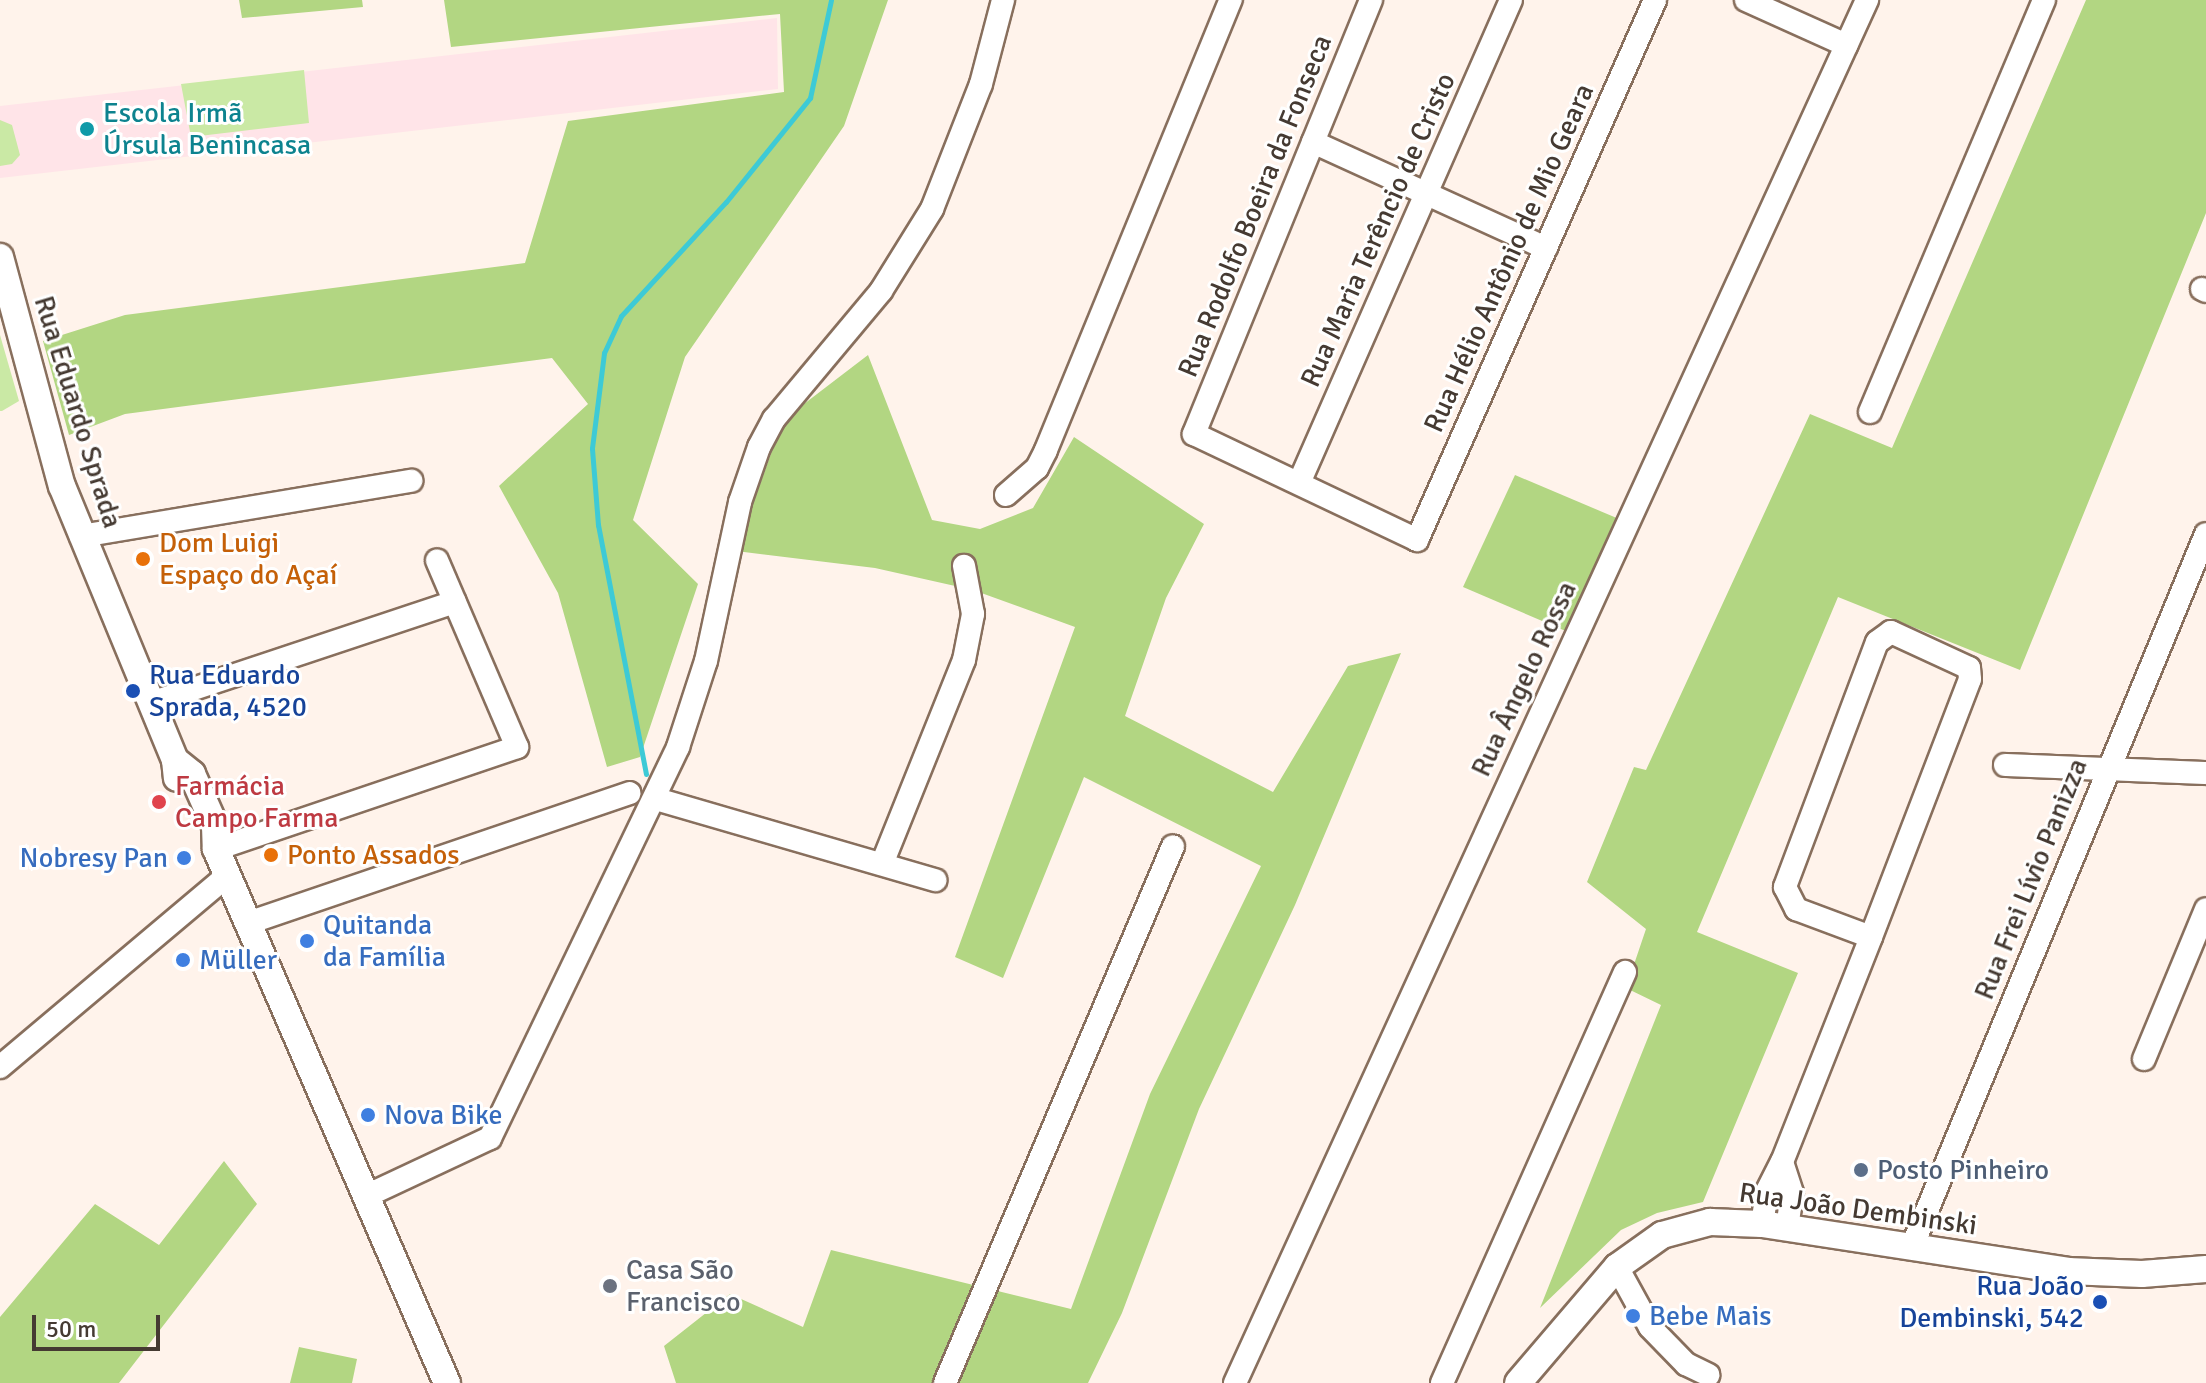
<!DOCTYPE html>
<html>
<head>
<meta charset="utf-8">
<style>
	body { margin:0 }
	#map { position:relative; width:2206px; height:1383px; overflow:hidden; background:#fff3eb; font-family:Signika,sans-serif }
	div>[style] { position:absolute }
	.education>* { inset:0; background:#ffe4e8 }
	.green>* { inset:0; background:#cae9a5 }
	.forest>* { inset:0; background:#b2d682 }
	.stream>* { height:5px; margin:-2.5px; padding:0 2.5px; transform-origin:2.5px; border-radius:2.5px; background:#3dcad6 }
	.roads { filter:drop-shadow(2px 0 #886f5d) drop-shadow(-2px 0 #886f5d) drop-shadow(0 2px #886f5d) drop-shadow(0 -2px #886f5d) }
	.minor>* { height:22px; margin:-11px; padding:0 11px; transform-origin:11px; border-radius:11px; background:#fff }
	.major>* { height:26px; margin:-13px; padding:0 13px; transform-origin:13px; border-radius:13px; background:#fff }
	.dots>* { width:22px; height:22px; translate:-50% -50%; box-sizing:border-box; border:4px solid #fff; border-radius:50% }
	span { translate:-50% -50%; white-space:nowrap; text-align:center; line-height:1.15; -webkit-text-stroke:6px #fff; paint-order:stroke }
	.culture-label { font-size:28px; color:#0d838f }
	.left { translate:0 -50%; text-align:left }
	.street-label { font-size:28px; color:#453a32 }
	.food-label { font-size:28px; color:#c56008 }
	.transit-label { font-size:28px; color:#164399 }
	.right { translate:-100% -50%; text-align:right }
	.health-label { font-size:28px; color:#be3a42 }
	.shop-label { font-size:28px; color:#366cbe }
	.service-label { font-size:28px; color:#4e5e75 }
	.worship-label { font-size:28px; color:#5b616d }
	.scale { position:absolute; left:32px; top:1315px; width:128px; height:36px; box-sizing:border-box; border:4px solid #453a32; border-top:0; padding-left:10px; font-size:24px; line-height:28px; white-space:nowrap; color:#453a32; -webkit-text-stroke:6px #fff; paint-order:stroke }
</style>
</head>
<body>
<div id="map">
	<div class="education">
		<div style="clip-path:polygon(777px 18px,778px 89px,0 178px,0 106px)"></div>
	</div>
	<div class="green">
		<div style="clip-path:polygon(304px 70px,309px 123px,191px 137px,181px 84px)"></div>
		<div style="clip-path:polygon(0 120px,12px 125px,20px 155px,12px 164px,0 166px)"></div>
		<div style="clip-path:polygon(0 335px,19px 401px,2px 411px,0 411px)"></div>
	</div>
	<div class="forest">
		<div style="clip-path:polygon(239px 0,362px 0,363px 7px,242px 18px)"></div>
		<div style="clip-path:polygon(444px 0,888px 0,844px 126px,685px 357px,633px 520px,698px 584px,640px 757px,607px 767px,558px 593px,499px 486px,588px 404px,552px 358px,125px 414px,69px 435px,43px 341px,125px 315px,525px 263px,568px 121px,784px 92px,780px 14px,451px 47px)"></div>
		<div style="clip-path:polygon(2086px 0,2206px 0,2206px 213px,2020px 670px,1838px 597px,1697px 932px,1798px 973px,1703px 1202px,1657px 1213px,1621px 1230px,1540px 1308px,1661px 1005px,1626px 988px,1646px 929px,1587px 882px,1634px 767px,1646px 770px,1810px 414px,1892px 448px)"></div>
		<div style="clip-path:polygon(868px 355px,932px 520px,980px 529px,1033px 508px,1074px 437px,1204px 524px,1166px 598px,1125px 716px,1273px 792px,1348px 666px,1401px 653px,1295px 905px,1199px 1109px,1122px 1313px,1088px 1383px,676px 1383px,664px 1346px,730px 1294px,803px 1327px,831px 1250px,1071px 1309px,1150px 1094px,1261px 866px,1084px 777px,1003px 978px,955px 957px,1075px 627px,973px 590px,875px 568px,736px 551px,783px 420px)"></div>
		<div style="clip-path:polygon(1515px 475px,1619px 519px,1568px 632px,1463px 587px)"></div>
		<div style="clip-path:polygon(224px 1161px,257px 1204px,119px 1383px,0 1383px,0 1317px,95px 1204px,159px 1245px)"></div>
		<div style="clip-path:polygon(299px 1347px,357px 1359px,352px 1383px,290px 1383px)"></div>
	</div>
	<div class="stream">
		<div style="left:646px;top:774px;width:254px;rotate:-100.9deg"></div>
		<div style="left:598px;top:525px;width:77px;rotate:-94.5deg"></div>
		<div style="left:592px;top:448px;width:96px;rotate:-82.8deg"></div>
		<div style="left:604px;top:353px;width:41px;rotate:-65.3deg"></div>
		<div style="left:621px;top:316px;width:155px;rotate:-47.4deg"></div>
		<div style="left:726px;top:202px;width:134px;rotate:-51.1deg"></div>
		<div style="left:810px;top:98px;width:100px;rotate:-77.9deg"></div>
	</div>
	<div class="roads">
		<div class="minor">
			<div style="left:1371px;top:0;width:469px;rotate:112.2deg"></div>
			<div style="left:1194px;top:434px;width:247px;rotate:25.4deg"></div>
			<div style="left:1417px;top:540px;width:590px;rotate:-66.21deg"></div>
			<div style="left:1746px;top:0;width:110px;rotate:24.2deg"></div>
			<div style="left:1313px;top:142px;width:256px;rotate:24.5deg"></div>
			<div style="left:2202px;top:289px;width:4px;rotate:27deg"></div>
			<div style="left:1870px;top:412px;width:447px;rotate:-67.1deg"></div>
			<div style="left:1299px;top:483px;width:527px;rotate:-66.3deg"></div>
			<div style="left:1006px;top:495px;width:41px;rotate:-41.1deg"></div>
			<div style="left:1037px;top:468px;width:20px;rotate:-63deg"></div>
			<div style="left:1046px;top:450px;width:487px;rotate:-67.7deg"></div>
			<div style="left:81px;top:536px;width:335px;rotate:-9.5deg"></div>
			<div style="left:151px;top:703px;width:320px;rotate:-18.4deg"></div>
			<div style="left:2005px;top:765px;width:201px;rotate:2.3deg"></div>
			<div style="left:656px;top:799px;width:291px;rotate:16.2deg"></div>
			<div style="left:216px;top:849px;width:318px;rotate:-18.7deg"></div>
			<div style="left:517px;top:747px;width:203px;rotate:-113.2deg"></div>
			<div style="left:882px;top:864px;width:220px;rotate:-68.1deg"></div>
			<div style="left:964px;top:660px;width:47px;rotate:-78.9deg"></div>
			<div style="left:973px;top:614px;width:49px;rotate:-100.6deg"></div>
			<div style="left:248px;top:923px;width:403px;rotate:-18.8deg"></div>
			<div style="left:2144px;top:1059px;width:162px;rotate:-67.5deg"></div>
			<div style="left:0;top:1067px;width:298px;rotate:-40.1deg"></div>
			<div style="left:1782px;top:1162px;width:33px;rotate:72deg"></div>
			<div style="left:1792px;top:1193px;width:35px;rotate:98deg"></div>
			<div style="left:366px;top:1196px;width:137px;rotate:-25.1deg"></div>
			<div style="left:490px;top:1138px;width:434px;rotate:-64.3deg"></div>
			<div style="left:678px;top:747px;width:90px;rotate:-72deg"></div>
			<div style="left:706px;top:661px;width:163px;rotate:-77.9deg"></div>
			<div style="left:740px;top:502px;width:58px;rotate:-70.9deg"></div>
			<div style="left:759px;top:447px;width:32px;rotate:-62deg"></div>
			<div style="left:774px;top:419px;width:167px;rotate:-50.1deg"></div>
			<div style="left:881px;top:291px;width:97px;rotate:-58.1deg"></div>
			<div style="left:932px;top:209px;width:134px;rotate:-68.6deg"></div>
			<div style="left:981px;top:84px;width:87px;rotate:-75.3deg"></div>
			<div style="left:1762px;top:1224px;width:33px;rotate:-81deg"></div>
			<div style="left:1767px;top:1191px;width:33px;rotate:-63deg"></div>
			<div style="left:1782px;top:1162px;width:242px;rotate:-68.4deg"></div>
			<div style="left:1871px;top:937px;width:276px;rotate:-69deg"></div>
			<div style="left:1970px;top:679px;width:11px;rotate:-95deg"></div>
			<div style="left:1969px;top:668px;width:86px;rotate:-155.2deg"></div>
			<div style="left:1891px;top:632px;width:17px;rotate:144deg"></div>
			<div style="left:1877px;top:642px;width:262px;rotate:110.6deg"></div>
			<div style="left:1785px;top:887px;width:25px;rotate:63deg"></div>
			<div style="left:1796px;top:909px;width:80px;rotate:20.5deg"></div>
			<div style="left:1912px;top:1247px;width:771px;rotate:-67.59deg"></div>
			<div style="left:1617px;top:1267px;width:68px;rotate:61.2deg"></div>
			<div style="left:1650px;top:1327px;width:52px;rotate:45.8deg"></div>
			<div style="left:1686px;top:1364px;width:25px;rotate:26deg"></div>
			<div style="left:945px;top:1383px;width:583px;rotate:-66.99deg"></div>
			<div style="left:1235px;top:1383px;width:1521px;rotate:-65.44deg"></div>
			<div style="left:1442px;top:1383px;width:450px;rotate:-66deg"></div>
		</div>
		<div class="major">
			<div style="left:0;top:257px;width:237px;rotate:74.9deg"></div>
			<div style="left:62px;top:486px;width:296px;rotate:67.6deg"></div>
			<div style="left:175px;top:760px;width:18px;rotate:84deg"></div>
			<div style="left:175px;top:760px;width:22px;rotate:39deg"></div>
			<div style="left:192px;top:774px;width:57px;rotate:66.1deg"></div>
			<div style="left:215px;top:826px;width:23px;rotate:88deg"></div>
			<div style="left:216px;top:849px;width:582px;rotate:66.61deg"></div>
			<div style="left:1518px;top:1383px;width:153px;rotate:-49.5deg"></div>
			<div style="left:1617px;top:1267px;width:55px;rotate:-35.4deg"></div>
			<div style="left:1662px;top:1235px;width:50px;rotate:-15.2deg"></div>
			<div style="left:1710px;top:1222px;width:52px;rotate:2.2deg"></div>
			<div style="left:1762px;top:1224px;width:310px;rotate:8.7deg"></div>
			<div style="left:2068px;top:1271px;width:74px;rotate:2.3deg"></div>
			<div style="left:2142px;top:1274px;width:64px;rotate:-4.5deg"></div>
		</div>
	</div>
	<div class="dots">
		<div style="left:87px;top:129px;background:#0f9aa8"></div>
		<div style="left:143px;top:559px;background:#e8710a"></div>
		<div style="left:133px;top:691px;background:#1a4fb4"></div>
		<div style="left:159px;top:802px;background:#e0444e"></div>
		<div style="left:271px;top:855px;background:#e8710a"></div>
		<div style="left:184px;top:858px;background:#3f7fe0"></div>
		<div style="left:307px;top:941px;background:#3f7fe0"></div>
		<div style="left:183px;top:960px;background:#3f7fe0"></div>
		<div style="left:368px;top:1115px;background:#3f7fe0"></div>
		<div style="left:1861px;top:1170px;background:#5c6f8a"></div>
		<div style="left:610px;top:1286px;background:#6b7280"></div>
		<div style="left:2100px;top:1302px;background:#1a4fb4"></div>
		<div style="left:1633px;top:1316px;background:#3f7fe0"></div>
	</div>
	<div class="culture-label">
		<span class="left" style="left:103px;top:129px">Escola Irmã<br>Úrsula Benincasa</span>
	</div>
	<div class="street-label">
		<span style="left:1255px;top:206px;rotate:-68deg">Rua Rodolfo Boeira da Fonseca</span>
		<span style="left:1378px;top:230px;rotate:-66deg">Rua Maria Terêncio de Cristo</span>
		<span style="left:1509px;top:258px;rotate:-66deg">Rua Hélio Antônio de Mio Geara</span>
		<span style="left:78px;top:412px;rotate:73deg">Rua Eduardo Sprada</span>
		<span style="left:1524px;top:679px;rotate:-65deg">Rua Ângelo Rossa</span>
		<span style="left:2031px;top:879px;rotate:-68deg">Rua Frei Lívio Panizza</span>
		<span style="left:1858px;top:1209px;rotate:8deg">Rua João Dembinski</span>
	</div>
	<div class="food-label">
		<span class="left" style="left:159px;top:559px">Dom Luigi<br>Espaço do Açaí</span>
		<span class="left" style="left:287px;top:855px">Ponto Assados</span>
	</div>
	<div class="transit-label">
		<span class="left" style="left:149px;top:691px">Rua Eduardo<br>Sprada, 4520</span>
		<span class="right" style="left:2084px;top:1302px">Rua João<br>Dembinski, 542</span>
	</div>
	<div class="health-label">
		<span class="left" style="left:175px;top:802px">Farmácia<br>Campo Farma</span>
	</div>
	<div class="shop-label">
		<span class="right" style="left:168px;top:858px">Nobresy Pan</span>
		<span class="left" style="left:323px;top:941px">Quitanda<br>da Família</span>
		<span class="left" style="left:199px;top:960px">Müller</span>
		<span class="left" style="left:384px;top:1115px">Nova Bike</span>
		<span class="left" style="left:1649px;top:1316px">Bebe Mais</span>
	</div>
	<div class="service-label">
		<span class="left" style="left:1877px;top:1170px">Posto Pinheiro</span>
	</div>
	<div class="worship-label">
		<span class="left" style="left:626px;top:1286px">Casa São<br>Francisco</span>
	</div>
	<div class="scale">50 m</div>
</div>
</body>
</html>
